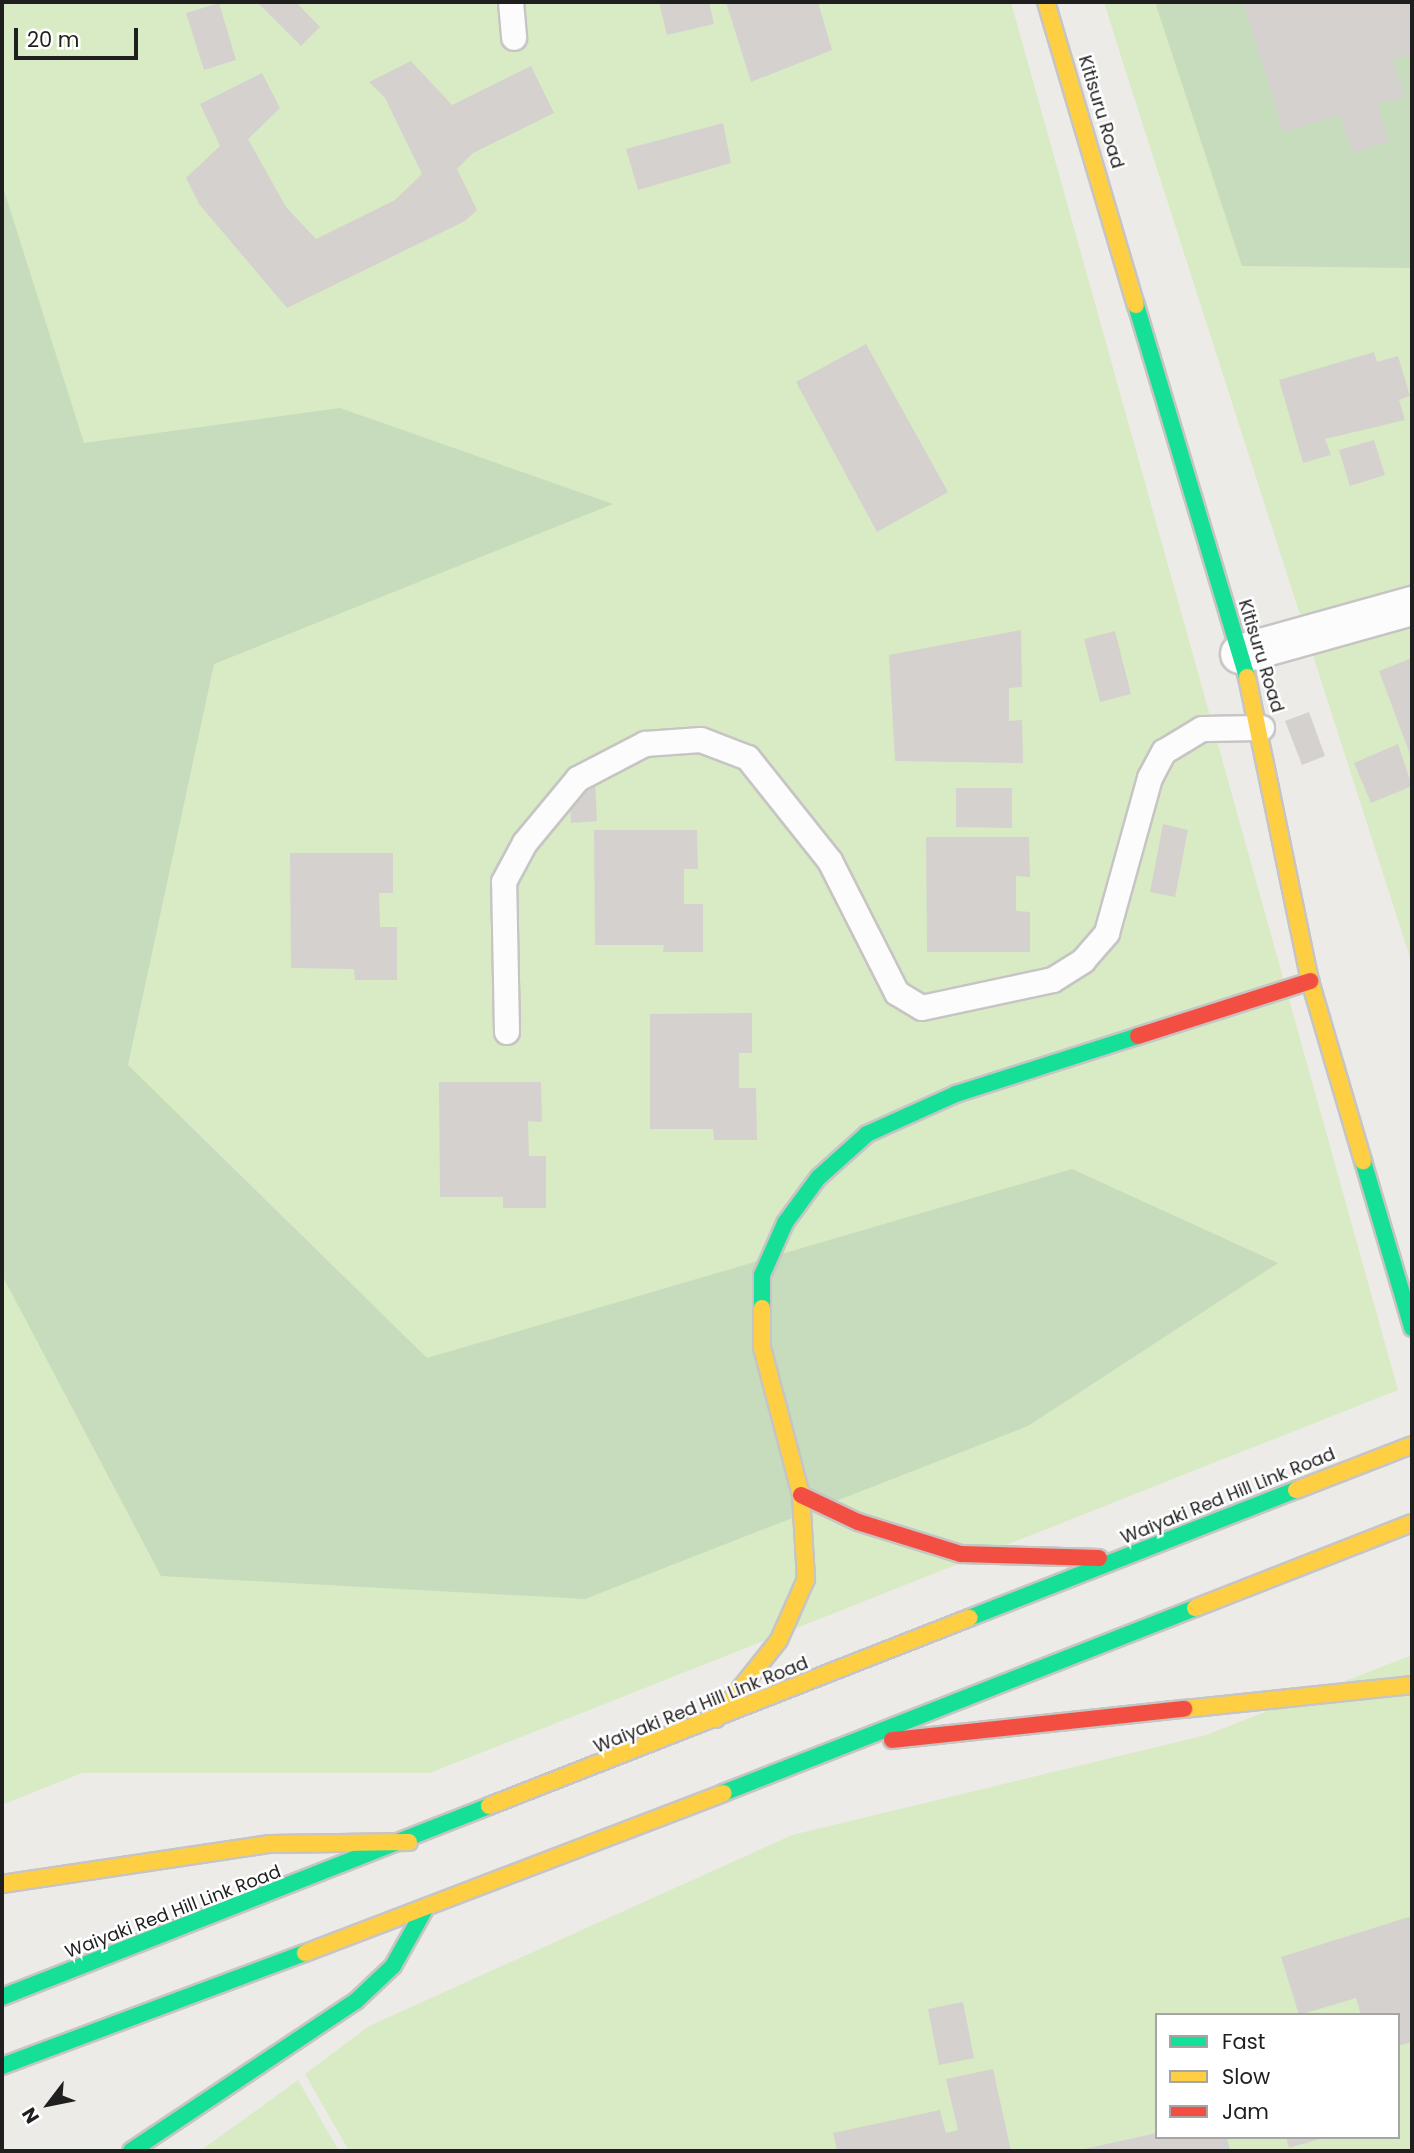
<!DOCTYPE html>
<html>
<head>
<meta charset="utf-8">
<style>
	body { margin:0 }
	#map { position:relative; width:1414px; height:2153px; overflow:hidden; background:#edebe8; font-family:Poppins,sans-serif }
	div>[style] { position:absolute }
	.grass>* { inset:0; background:#d9ebc5 }
	.forest>* { inset:0; background:#c6dcbc }
	.building>* { inset:0; background:#d4d1cf }
	.roads { filter:drop-shadow(2px 0 #c6c5c4) drop-shadow(-2px 0 #c6c5c4) drop-shadow(0 2px #c6c5c4) drop-shadow(0 -2px #c6c5c4) }
	.lane>* { height:24px; margin:-12px; padding:0 12px; transform-origin:12px; border-radius:12px; background:#fcfcfc }
	.street>* { height:38px; margin:-19px; padding:0 19px; transform-origin:19px; border-radius:19px; background:#fcfcfc }
	.fast>* { height:16px; margin:-8px; padding:0 8px; transform-origin:8px; border-radius:8px; background:#16e098 }
	.slow>* { height:16px; margin:-8px; padding:0 8px; transform-origin:8px; border-radius:8px; background:#ffcf43 }
	.jam>* { height:16px; margin:-8px; padding:0 8px; transform-origin:8px; border-radius:8px; background:#f24e42 }
	span { translate:-50% -50%; white-space:nowrap; text-align:center; line-height:1.15; -webkit-text-stroke:5px #fff; paint-order:stroke }
	.street-label { font-size:18px; color:#1f1f1f }
	.frame { position:absolute; inset:0; border:4px solid #1f1f1f; pointer-events:none }
	.legend { position:absolute; left:1155px; top:2013px; width:245px; height:126px; box-sizing:border-box; background:#fff; border:2px solid #a5a5a5; margin:0; padding:9px 12px; list-style:none; font-size:21px; color:#1f1f1f }
	.legend li { display:flex; align-items:center; gap:14px; height:35px }
	.legend b { width:35px; border:2px solid #a5a5a5 }
	.north { position:absolute; left:14px; top:2069px; width:70px; height:70px; -webkit-text-stroke:5px #fff; paint-order:stroke; rotate:238deg; font-size:19px; font-weight:700; line-height:28px; text-align:center; color:#1f1f1f }
	.north::after { content:''; display:block; margin:auto; width:24px; height:32px; background:#1f1f1f; clip-path:polygon(50% 0,100% 100%,50% 72%,0 100%) }
	.scale { position:absolute; left:14px; top:28px; width:124px; height:32px; box-sizing:border-box; border:4px solid #1f1f1f; border-top:0; padding-left:9px; font-size:21px; line-height:24px; white-space:nowrap; color:#1f1f1f; -webkit-text-stroke:5px #fff; paint-order:stroke }
</style>
</head>
<body>
<div id="map">
	<div class="grass">
		<div style="clip-path:polygon(2px 2px,1011px 2px,1398px 1390px,430px 1773px,82px 1773px,2px 1805px)"></div>
		<div style="clip-path:polygon(1104px 2px,1412px 2px,1412px 964px,1124px 66px)"></div>
		<div style="clip-path:polygon(evenodd,1412px 1655px,1412px 2151px,349px 2151px,305px 2074px,369px 2026px,792px 1835px,1206px 1735px,1412px 1655px,1157px 2015px,1398px 2015px,1398px 2137px,1157px 2137px,1157px 2015px)"></div>
		<div style="clip-path:polygon(298px 2080px,339px 2151px,200px 2151px)"></div>
	</div>
	<div class="forest">
		<div style="clip-path:polygon(1155px 2px,1412px 2px,1412px 268px,1242px 266px)"></div>
		<div style="clip-path:polygon(2px 184px,84px 443px,340px 408px,613px 504px,214px 664px,128px 1065px,427px 1358px,1072px 1169px,1278px 1263px,1028px 1426px,585px 1599px,161px 1576px,2px 1275px)"></div>
	</div>
	<div class="building">
		<div style="clip-path:polygon(257px 2px,296px 2px,320px 27px,301px 46px)"></div>
		<div style="clip-path:polygon(659px 2px,709px 2px,714px 24px,667px 35px)"></div>
		<div style="clip-path:polygon(726px 2px,818px 2px,832px 50px,751px 82px)"></div>
		<div style="clip-path:polygon(1243px 2px,1412px 2px,1412px 54px,1393px 59px,1405px 97px,1378px 104px,1389px 142px,1352px 153px,1340px 115px,1283px 132px)"></div>
		<div style="clip-path:polygon(219px 3px,236px 60px,204px 70px,186px 13px)"></div>
		<div style="clip-path:polygon(411px 61px,452px 105px,531px 66px,554px 113px,473px 153px,457px 169px,477px 210px,465px 221px,287px 308px,199px 204px,186px 178px,220px 146px,200px 104px,262px 73px,280px 108px,248px 139px,286px 207px,316px 239px,395px 200px,422px 174px,385px 98px,369px 82px)"></div>
		<div style="clip-path:polygon(723px 123px,731px 163px,638px 190px,626px 149px)"></div>
		<div style="clip-path:polygon(866px 344px,948px 492px,877px 532px,796px 382px)"></div>
		<div style="clip-path:polygon(1374px 352px,1377px 362px,1398px 356px,1410px 396px,1399px 400px,1405px 420px,1325px 439px,1331px 455px,1303px 463px,1279px 380px)"></div>
		<div style="clip-path:polygon(1374px 440px,1385px 475px,1350px 486px,1339px 450px)"></div>
		<div style="clip-path:polygon(1021px 630px,1022px 687px,1009px 688px,1009px 721px,1022px 720px,1023px 763px,895px 761px,889px 655px)"></div>
		<div style="clip-path:polygon(1115px 631px,1131px 694px,1100px 702px,1084px 639px)"></div>
		<div style="clip-path:polygon(1412px 658px,1412px 760px,1379px 671px)"></div>
		<div style="clip-path:polygon(1309px 712px,1325px 756px,1302px 765px,1285px 721px)"></div>
		<div style="clip-path:polygon(1398px 744px,1412px 786px,1371px 803px,1354px 763px)"></div>
		<div style="clip-path:polygon(595px 781px,597px 821px,571px 823px,569px 782px)"></div>
		<div style="clip-path:polygon(956px 788px,1012px 788px,1012px 828px,956px 827px)"></div>
		<div style="clip-path:polygon(1163px 824px,1188px 830px,1175px 897px,1150px 892px)"></div>
		<div style="clip-path:polygon(594px 830px,697px 830px,698px 869px,684px 869px,684px 904px,703px 904px,703px 952px,663px 952px,664px 945px,595px 945px)"></div>
		<div style="clip-path:polygon(926px 837px,1029px 837px,1030px 877px,1016px 876px,1016px 911px,1030px 912px,1030px 952px,927px 952px)"></div>
		<div style="clip-path:polygon(290px 853px,393px 853px,393px 893px,379px 893px,380px 927px,397px 927px,397px 980px,355px 980px,354px 969px,291px 968px)"></div>
		<div style="clip-path:polygon(752px 1013px,752px 1053px,739px 1053px,739px 1088px,756px 1088px,757px 1140px,714px 1140px,713px 1129px,650px 1129px,650px 1014px)"></div>
		<div style="clip-path:polygon(439px 1082px,541px 1082px,542px 1122px,528px 1121px,529px 1156px,546px 1156px,546px 1208px,503px 1208px,503px 1197px,440px 1197px)"></div>
		<div style="clip-path:polygon(1412px 1916px,1412px 2042px,1398px 2046px,1398px 2015px,1361px 2015px,1356px 1998px,1299px 2015px,1281px 1957px)"></div>
		<div style="clip-path:polygon(963px 2002px,974px 2058px,939px 2065px,928px 2009px)"></div>
		<div style="clip-path:polygon(993px 2069px,1011px 2151px,837px 2151px,833px 2133px,940px 2110px,946px 2133px,958px 2130px,946px 2079px)"></div>
		<div style="clip-path:polygon(1157px 2133px,1227px 2137px,1230px 2151px,1075px 2151px)"></div>
		<div style="clip-path:polygon(1286px 2137px,1322px 2137px,1323px 2138px,1289px 2148px)"></div>
	</div>
	<div class="roads">
		<div class="lane">
			<div style="left:511px;top:2px;width:36px;rotate:85deg"></div>
			<div style="left:507px;top:1032px;width:150px;rotate:-91.1deg"></div>
			<div style="left:504px;top:882px;width:44px;rotate:-61.7deg"></div>
			<div style="left:525px;top:843px;width:83px;rotate:-50.4deg"></div>
			<div style="left:578px;top:779px;width:76px;rotate:-27.6deg"></div>
			<div style="left:645px;top:744px;width:56px;rotate:-4.1deg"></div>
			<div style="left:701px;top:740px;width:50px;rotate:21deg"></div>
			<div style="left:748px;top:758px;width:132px;rotate:51.5deg"></div>
			<div style="left:830px;top:861px;width:148px;rotate:63.1deg"></div>
			<div style="left:897px;top:993px;width:29px;rotate:31deg"></div>
			<div style="left:922px;top:1008px;width:134px;rotate:-12.1deg"></div>
			<div style="left:1053px;top:980px;width:36px;rotate:-32deg"></div>
			<div style="left:1083px;top:961px;width:37px;rotate:-49deg"></div>
			<div style="left:1107px;top:933px;width:161px;rotate:-74.5deg"></div>
			<div style="left:1150px;top:778px;width:30px;rotate:-62deg"></div>
			<div style="left:1164px;top:752px;width:44px;rotate:-31.2deg"></div>
			<div style="left:1202px;top:729px;width:60px;rotate:-1deg"></div>
		</div>
		<div class="street">
			<div style="left:1240px;top:654px;width:179px;rotate:-15.6deg"></div>
		</div>
		<div class="fast">
			<div style="left:1136px;top:305px;width:388px;rotate:73.4deg"></div>
			<div style="left:1363px;top:1161px;width:174px;rotate:73.6deg"></div>
			<div style="left:762px;top:1308px;width:33px;rotate:-90deg"></div>
			<div style="left:762px;top:1275px;width:57px;rotate:-66.1deg"></div>
			<div style="left:785px;top:1223px;width:56px;rotate:-53.7deg"></div>
			<div style="left:818px;top:1178px;width:66px;rotate:-41.9deg"></div>
			<div style="left:867px;top:1134px;width:98px;rotate:-24.2deg"></div>
			<div style="left:956px;top:1094px;width:191px;rotate:-17.7deg"></div>
			<div style="left:969px;top:1618px;width:351px;rotate:-21.4deg"></div>
			<div style="left:723px;top:1793px;width:507px;rotate:-21.4deg"></div>
			<div style="left:2px;top:1997px;width:523px;rotate:-21.41deg"></div>
			<div style="left:2px;top:2066px;width:323px;rotate:-20.5deg"></div>
			<div style="left:131px;top:2151px;width:270px;rotate:-33.7deg"></div>
			<div style="left:356px;top:2001px;width:51px;rotate:-43.4deg"></div>
			<div style="left:393px;top:1966px;width:65px;rotate:-60.7deg"></div>
		</div>
		<div class="slow">
			<div style="left:1046px;top:2px;width:316px;rotate:73.5deg"></div>
			<div style="left:1247px;top:677px;width:310px;rotate:78.3deg"></div>
			<div style="left:1310px;top:981px;width:188px;rotate:73.6deg"></div>
			<div style="left:1296px;top:1490px;width:124px;rotate:-21.2deg"></div>
			<div style="left:1195px;top:1608px;width:233px;rotate:-21.4deg"></div>
			<div style="left:1184px;top:1709px;width:229px;rotate:-6deg"></div>
			<div style="left:716px;top:1719px;width:101px;rotate:-51.4deg"></div>
			<div style="left:779px;top:1640px;width:67px;rotate:-66.1deg"></div>
			<div style="left:806px;top:1579px;width:84px;rotate:-93.4deg"></div>
			<div style="left:801px;top:1495px;width:153px;rotate:-104.8deg"></div>
			<div style="left:762px;top:1347px;width:39px;rotate:-90deg"></div>
			<div style="left:489px;top:1806px;width:516px;rotate:-21.39deg"></div>
			<div style="left:2px;top:1884px;width:271px;rotate:-8.5deg"></div>
			<div style="left:270px;top:1844px;width:139px;rotate:-0.8deg"></div>
			<div style="left:305px;top:1953px;width:448px;rotate:-20.9deg"></div>
		</div>
		<div class="jam">
			<div style="left:1138px;top:1036px;width:181px;rotate:-17.7deg"></div>
			<div style="left:801px;top:1495px;width:63px;rotate:25.3deg"></div>
			<div style="left:858px;top:1522px;width:108px;rotate:17.3deg"></div>
			<div style="left:961px;top:1554px;width:138px;rotate:1.7deg"></div>
			<div style="left:892px;top:1740px;width:294px;rotate:-6.1deg"></div>
		</div>
	</div>
	<div class="street-label">
		<span style="left:1101px;top:112px;rotate:73deg">Kitisuru Road</span>
		<span style="left:1261px;top:656px;rotate:73deg">Kitisuru Road</span>
		<span style="left:1228px;top:1496px;rotate:-22deg">Waiyaki Red Hill Link Road</span>
		<span style="left:701px;top:1705px;rotate:-22deg">Waiyaki Red Hill Link Road</span>
		<span style="left:173px;top:1912px;rotate:-21deg">Waiyaki Red Hill Link Road</span>
	</div>
	<div class="frame"></div>
	<ul class="legend">
	<li><b style="height:9px;background:#16e098"></b>Fast</li>
	<li><b style="height:9px;background:#ffcf43"></b>Slow</li>
	<li><b style="height:9px;background:#f24e42"></b>Jam</li>
	</ul>
	<div class="north">N</div>
	<div class="scale">20 m</div>
</div>
</body>
</html>
